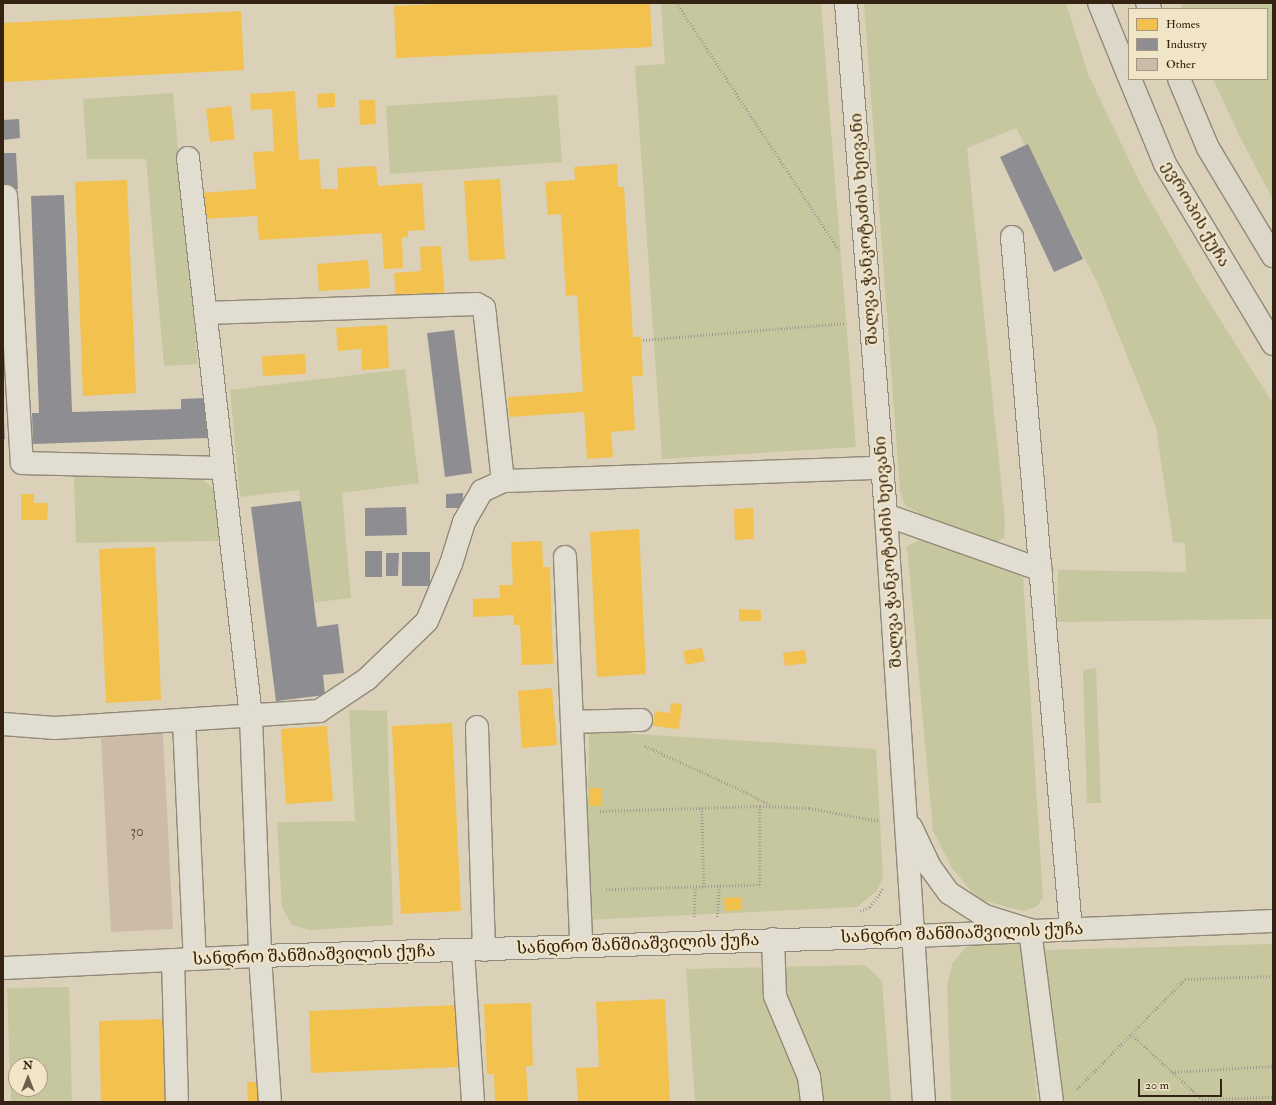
<!DOCTYPE html>
<html>
<head>
<meta charset="utf-8">
<style>
	body { margin:0 }
	#map { position:relative; width:1276px; height:1105px; overflow:hidden; background:#dbd1b8; font-family:"IM FELL Double Pica","Noto Serif Georgian",serif }
	div>[style] { position:absolute }
	.green>* { inset:0; background:#c6c79e }
	.homes>* { inset:0; background:#f2c14e }
	.industry>* { inset:0; background:#8d8d92 }
	.building>* { inset:0; background:#ccbba8 }
	.path>* { height:2.5px; margin-top:-1.25px; transform-origin:0; background:repeating-linear-gradient(90deg,#a39d92 0 1px,transparent 0 3px) }
	.roads { filter:drop-shadow(1px 0 #918979) drop-shadow(-1px 0 #918979) drop-shadow(0 1px #918979) drop-shadow(0 -1px #918979) }
	.minor>* { height:22px; margin:-11px; padding:0 11px; transform-origin:11px; border-radius:11px; background:#e2ddd1 }
	.major>* { height:22px; margin:-11px; padding:0 11px; transform-origin:11px; border-radius:11px; background:#ddd7c9 }
	span { translate:-50% -50%; white-space:nowrap; text-align:center; line-height:1.15; -webkit-text-stroke:4px #f1e5c7; paint-order:stroke }
	.number-label { font-size:15px; color:#5a4838 }
	.number-label span { -webkit-text-stroke-width:0 }
	.street-label { font-size:17px; color:#342212 }
	.frame { position:absolute; inset:0; border:4px solid #342212; pointer-events:none }
	.legend { position:absolute; left:1128px; top:8px; width:140px; height:72px; box-sizing:border-box; background:#f1e5c7; border:1px solid #a5977f; margin:0; padding:5px 7px; list-style:none; font-size:12px; color:#342212 }
	.legend li { display:flex; align-items:center; gap:8px; height:20px }
	.legend b { width:20px; border:1px solid #a5977f }
	.north { position:absolute; left:8px; top:1057px; width:40px; height:40px; box-sizing:border-box; background:#f1e5c7; border:1px solid #a5977f; border-radius:50%; rotate:0deg; font-size:11px; font-weight:700; line-height:16px; text-align:center; color:#342212 }
	.north::after { content:''; display:block; margin:auto; width:14px; height:18px; background:#6e5f4c; clip-path:polygon(50% 0,100% 100%,50% 72%,0 100%) }
	.scale { position:absolute; left:1138px; top:1079px; width:84px; height:18px; box-sizing:border-box; border:2px solid #342212; border-top:0; padding-left:5px; font-size:12px; line-height:14px; white-space:nowrap; color:#342212; -webkit-text-stroke:3px #f1e5c7; paint-order:stroke }
</style>
</head>
<body>
<div id="map">
	<div class="green">
		<div style="clip-path:polygon(661px 3px,821px 3px,856px 447px,662px 459px,635px 66px,665px 64px)"></div>
		<div style="clip-path:polygon(864px 3px,1066px 3px,1088px 74px,1140px 183px,1200px 288px,1273px 403px,1273px 619px,1057px 622px,1058px 570px,1186px 572px,1185px 543px,1173px 542px,1156px 428px,1098px 284px,1016px 128px,967px 148px,1005px 520px,1004px 538px,991px 545px,923px 516px,905px 505px,900px 491px)"></div>
		<div style="clip-path:polygon(1181px 3px,1273px 3px,1273px 200px,1240px 137px,1213px 79px,1267px 79px,1267px 9px,1182px 9px)"></div>
		<div style="clip-path:polygon(173px 93px,198px 364px,164px 366px,146px 159px,87px 159px,83px 99px)"></div>
		<div style="clip-path:polygon(557px 95px,562px 162px,390px 174px,386px 106px)"></div>
		<div style="clip-path:polygon(405px 369px,419px 483px,342px 493px,351px 598px,310px 603px,299px 490px,240px 497px,230px 390px)"></div>
		<div style="clip-path:polygon(196px 475px,214px 488px,219px 541px,76px 543px,74px 476px)"></div>
		<div style="clip-path:polygon(922px 539px,1023px 577px,1043px 898px,1036px 907px,1023px 911px,978px 899px,952px 868px,933px 831px,907px 546px)"></div>
		<div style="clip-path:polygon(1096px 668px,1101px 803px,1087px 803px,1083px 670px)"></div>
		<div style="clip-path:polygon(349px 710px,387px 711px,393px 925px,309px 930px,292px 925px,282px 907px,277px 822px,355px 821px)"></div>
		<div style="clip-path:polygon(589px 731px,876px 749px,883px 877px,877px 891px,857px 907px,586px 920px)"></div>
		<div style="clip-path:polygon(1018px 939px,1025px 963px,1029px 995px,1037px 1102px,951px 1102px,947px 988px,952px 964px,966px 947px)"></div>
		<div style="clip-path:polygon(1273px 944px,1273px 1102px,1058px 1102px,1045px 950px)"></div>
		<div style="clip-path:polygon(865px 965px,882px 981px,891px 1102px,695px 1102px,686px 969px)"></div>
		<div style="clip-path:polygon(evenodd,69px 987px,72px 1102px,11px 1102px,7px 988px,69px 987px,16px 1065px,40px 1065px,40px 1089px,16px 1089px,16px 1065px)"></div>
	</div>
	<div class="homes">
		<div style="clip-path:polygon(455px 3px,650px 3px,652px 47px,396px 58px,394px 6px)"></div>
		<div style="clip-path:polygon(241px 11px,244px 70px,3px 82px,3px 23px)"></div>
		<div style="clip-path:polygon(295px 91px,299px 160px,319px 159px,321px 189px,338px 189px,337px 168px,376px 166px,378px 186px,422px 183px,425px 230px,408px 231px,408px 237px,402px 238px,403px 268px,384px 269px,382px 233px,259px 240px,257px 216px,203px 219px,202px 193px,256px 189px,253px 152px,274px 151px,272px 109px,251px 110px,250px 94px)"></div>
		<div style="clip-path:polygon(335px 93px,335px 107px,318px 108px,317px 94px)"></div>
		<div style="clip-path:polygon(359px 100px,375px 100px,376px 124px,360px 125px)"></div>
		<div style="clip-path:polygon(231px 106px,235px 139px,210px 142px,206px 109px)"></div>
		<div style="clip-path:polygon(617px 164px,618px 187px,624px 187px,633px 337px,641px 337px,643px 376px,632px 376px,635px 430px,611px 432px,613px 457px,587px 459px,584px 412px,509px 417px,508px 397px,583px 392px,577px 295px,566px 296px,561px 214px,548px 215px,545px 182px,575px 180px,574px 167px)"></div>
		<div style="clip-path:polygon(500px 179px,505px 259px,469px 261px,464px 181px)"></div>
		<div style="clip-path:polygon(127px 180px,136px 393px,83px 396px,75px 182px)"></div>
		<div style="clip-path:polygon(441px 246px,445px 298px,396px 302px,394px 273px,421px 271px,420px 247px)"></div>
		<div style="clip-path:polygon(368px 260px,370px 288px,319px 291px,317px 264px)"></div>
		<div style="clip-path:polygon(387px 325px,389px 368px,362px 370px,361px 349px,338px 351px,336px 328px)"></div>
		<div style="clip-path:polygon(305px 354px,306px 374px,263px 376px,262px 356px)"></div>
		<div style="clip-path:polygon(21px 494px,34px 494px,34px 503px,48px 503px,47px 520px,21px 520px)"></div>
		<div style="clip-path:polygon(753px 508px,754px 539px,735px 540px,734px 509px)"></div>
		<div style="clip-path:polygon(639px 529px,646px 674px,597px 677px,590px 532px)"></div>
		<div style="clip-path:polygon(542px 541px,543px 567px,550px 567px,553px 664px,522px 665px,520px 625px,514px 625px,514px 615px,473px 617px,473px 599px,500px 598px,499px 585px,513px 585px,511px 542px)"></div>
		<div style="clip-path:polygon(155px 547px,161px 700px,106px 703px,99px 549px)"></div>
		<div style="clip-path:polygon(739px 609px,761px 610px,761px 621px,739px 621px)"></div>
		<div style="clip-path:polygon(702px 648px,705px 661px,686px 665px,683px 651px)"></div>
		<div style="clip-path:polygon(805px 650px,807px 663px,785px 666px,783px 653px)"></div>
		<div style="clip-path:polygon(552px 688px,557px 745px,522px 748px,518px 691px)"></div>
		<div style="clip-path:polygon(671px 703px,682px 704px,679px 729px,653px 726px,655px 711px,670px 713px)"></div>
		<div style="clip-path:polygon(452px 723px,461px 911px,401px 914px,392px 726px)"></div>
		<div style="clip-path:polygon(327px 726px,333px 801px,286px 804px,281px 729px)"></div>
		<div style="clip-path:polygon(590px 788px,601px 788px,601px 806px,589px 806px)"></div>
		<div style="clip-path:polygon(742px 897px,742px 910px,725px 911px,724px 898px)"></div>
		<div style="clip-path:polygon(665px 999px,670px 1102px,578px 1102px,576px 1068px,599px 1067px,596px 1002px)"></div>
		<div style="clip-path:polygon(531px 1003px,533px 1066px,526px 1066px,528px 1102px,495px 1102px,494px 1074px,487px 1074px,484px 1004px)"></div>
		<div style="clip-path:polygon(457px 1005px,460px 1067px,311px 1073px,309px 1011px)"></div>
		<div style="clip-path:polygon(165px 1019px,168px 1102px,101px 1102px,99px 1021px)"></div>
		<div style="clip-path:polygon(247px 1082px,260px 1082px,261px 1102px,248px 1102px)"></div>
	</div>
	<div class="industry">
		<div style="clip-path:polygon(19px 119px,20px 138px,3px 140px,3px 120px)"></div>
		<div style="clip-path:polygon(1028px 144px,1083px 259px,1054px 272px,1000px 157px)"></div>
		<div style="clip-path:polygon(3px 153px,16px 153px,18px 189px,3px 190px)"></div>
		<div style="clip-path:polygon(64px 195px,72px 412px,181px 409px,181px 399px,206px 398px,207px 438px,33px 444px,32px 413px,39px 413px,31px 196px)"></div>
		<div style="clip-path:polygon(454px 330px,472px 473px,445px 477px,427px 333px)"></div>
		<div style="clip-path:polygon(3px 420px,4px 420px,5px 439px,3px 439px)"></div>
		<div style="clip-path:polygon(463px 493px,463px 508px,446px 508px,446px 494px)"></div>
		<div style="clip-path:polygon(301px 501px,317px 627px,338px 624px,344px 673px,323px 675px,325px 695px,276px 701px,251px 507px)"></div>
		<div style="clip-path:polygon(406px 507px,407px 535px,365px 536px,365px 508px)"></div>
		<div style="clip-path:polygon(365px 551px,382px 551px,382px 577px,365px 577px)"></div>
		<div style="clip-path:polygon(402px 552px,430px 552px,430px 586px,402px 586px)"></div>
		<div style="clip-path:polygon(386px 553px,399px 553px,398px 576px,386px 576px)"></div>
	</div>
	<div class="building">
		<div style="clip-path:polygon(163px 733px,173px 929px,111px 932px,101px 736px)"></div>
	</div>
	<div class="path">
		<div style="left:677px;top:3px;width:295px;rotate:56.7deg"></div>
		<div style="left:643px;top:340px;width:204px;rotate:-4.8deg"></div>
		<div style="left:645px;top:746px;width:113px;rotate:24.5deg"></div>
		<div style="left:748px;top:793px;width:27px;rotate:28deg"></div>
		<div style="left:760px;top:806px;width:49px;rotate:2.3deg"></div>
		<div style="left:809px;top:808px;width:72px;rotate:10.4deg"></div>
		<div style="left:702px;top:808px;width:79px;rotate:88.5deg"></div>
		<div style="left:600px;top:811px;width:160px;rotate:-1.8deg"></div>
		<div style="left:760px;top:806px;width:79px;rotate:90deg"></div>
		<div style="left:760px;top:885px;width:155px;rotate:178.2deg"></div>
		<div style="left:860px;top:911px;width:11px;rotate:-22deg"></div>
		<div style="left:870px;top:907px;width:24px;rotate:-55deg"></div>
		<div style="left:694px;top:917px;width:30px;rotate:-88deg"></div>
		<div style="left:717px;top:917px;width:31px;rotate:-86deg"></div>
		<div style="left:1131px;top:1034px;width:96px;rotate:42.5deg"></div>
		<div style="left:1202px;top:1099px;width:71px;rotate:-1.6deg"></div>
		<div style="left:1172px;top:1072px;width:101px;rotate:-3.4deg"></div>
		<div style="left:1077px;top:1089px;width:154px;rotate:-45.5deg"></div>
		<div style="left:1185px;top:979px;width:88px;rotate:-2deg"></div>
	</div>
	<div class="roads">
		<div class="minor">
			<div style="left:846px;top:3px;width:514px;rotate:85.53deg"></div>
			<div style="left:886px;top:515px;width:588px;rotate:86.3deg"></div>
			<div style="left:188px;top:158px;width:563px;rotate:83.57deg"></div>
			<div style="left:251px;top:717px;width:239px;rotate:87.8deg"></div>
			<div style="left:260px;top:956px;width:146px;rotate:86.1deg"></div>
			<div style="left:6px;top:196px;width:267px;rotate:86.6deg"></div>
			<div style="left:22px;top:463px;width:201px;rotate:1.4deg"></div>
			<div style="left:1012px;top:237px;width:695px;rotate:85.13deg"></div>
			<div style="left:205px;top:313px;width:272px;rotate:-1.9deg"></div>
			<div style="left:477px;top:304px;width:8px;rotate:30deg"></div>
			<div style="left:484px;top:308px;width:8px;rotate:83deg"></div>
			<div style="left:485px;top:316px;width:166px;rotate:83.8deg"></div>
			<div style="left:503px;top:481px;width:380px;rotate:-2deg"></div>
			<div style="left:886px;top:515px;width:164px;rotate:19.5deg"></div>
			<div style="left:565px;top:557px;width:389px;rotate:87.6deg"></div>
			<div style="left:184px;top:721px;width:238px;rotate:87.4deg"></div>
			<div style="left:572px;top:722px;width:69px;rotate:-1.7deg"></div>
			<div style="left:3px;top:724px;width:52px;rotate:4.4deg"></div>
			<div style="left:55px;top:728px;width:265px;rotate:-3.7deg"></div>
			<div style="left:319px;top:711px;width:58px;rotate:-33.7deg"></div>
			<div style="left:367px;top:679px;width:83px;rotate:-44deg"></div>
			<div style="left:427px;top:621px;width:62px;rotate:-67.2deg"></div>
			<div style="left:451px;top:564px;width:44px;rotate:-72.8deg"></div>
			<div style="left:464px;top:522px;width:36px;rotate:-60deg"></div>
			<div style="left:482px;top:491px;width:23px;rotate:-25deg"></div>
			<div style="left:477px;top:727px;width:223px;rotate:88.2deg"></div>
			<div style="left:911px;top:827px;width:44px;rotate:64.6deg"></div>
			<div style="left:930px;top:867px;width:32px;rotate:54deg"></div>
			<div style="left:949px;top:893px;width:43px;rotate:32.6deg"></div>
			<div style="left:985px;top:916px;width:47px;rotate:17.3deg"></div>
			<div style="left:1030px;top:930px;width:173px;rotate:82.7deg"></div>
			<div style="left:773px;top:939px;width:57px;rotate:88deg"></div>
			<div style="left:775px;top:996px;width:88px;rotate:67.2deg"></div>
			<div style="left:809px;top:1077px;width:25px;rotate:83deg"></div>
			<div style="left:463px;top:951px;width:151px;rotate:86.2deg"></div>
			<div style="left:173px;top:960px;width:142px;rotate:88.4deg"></div>
			<div style="left:3px;top:968px;width:257px;rotate:-2.7deg"></div>
			<div style="left:260px;top:956px;width:653px;rotate:-1.75deg"></div>
			<div style="left:913px;top:936px;width:360px;rotate:-2.4deg"></div>
		</div>
		<div class="major">
			<div style="left:1099px;top:3px;width:80px;rotate:67.9deg"></div>
			<div style="left:1147px;top:3px;width:7px;rotate:63deg"></div>
			<div style="left:1130px;top:79px;width:92px;rotate:67.6deg"></div>
			<div style="left:1165px;top:164px;width:210px;rotate:59deg"></div>
			<div style="left:1179px;top:79px;width:75px;rotate:67.2deg"></div>
			<div style="left:1208px;top:148px;width:126px;rotate:59deg"></div>
		</div>
	</div>
	<div class="number-label">
		<span style="left:137px;top:832px">30</span>
	</div>
	<div class="street-label">
		<span style="left:1196px;top:214px;rotate:60deg">ევროპის ქუჩა</span>
		<span style="left:864px;top:229px;rotate:-94deg">შალვა ჭანკოტაძის ხეივანი</span>
		<span style="left:888px;top:552px;rotate:-94deg">შალვა ჭანკოტაძის ხეივანი</span>
		<span style="left:962px;top:933px;rotate:-2deg">სანდრო შანშიაშვილის ქუჩა</span>
		<span style="left:638px;top:944px;rotate:-2deg">სანდრო შანშიაშვილის ქუჩა</span>
		<span style="left:314px;top:955px;rotate:-2deg">სანდრო შანშიაშვილის ქუჩა</span>
	</div>
	<div class="frame"></div>
	<ul class="legend">
	<li><b style="height:11px;background:#f2c14e"></b>Homes</li>
	<li><b style="height:11px;background:#8d8d92"></b>Industry</li>
	<li><b style="height:11px;background:#ccbba8"></b>Other</li>
	</ul>
	<div class="north">N</div>
	<div class="scale">20 m</div>
</div>
</body>
</html>
